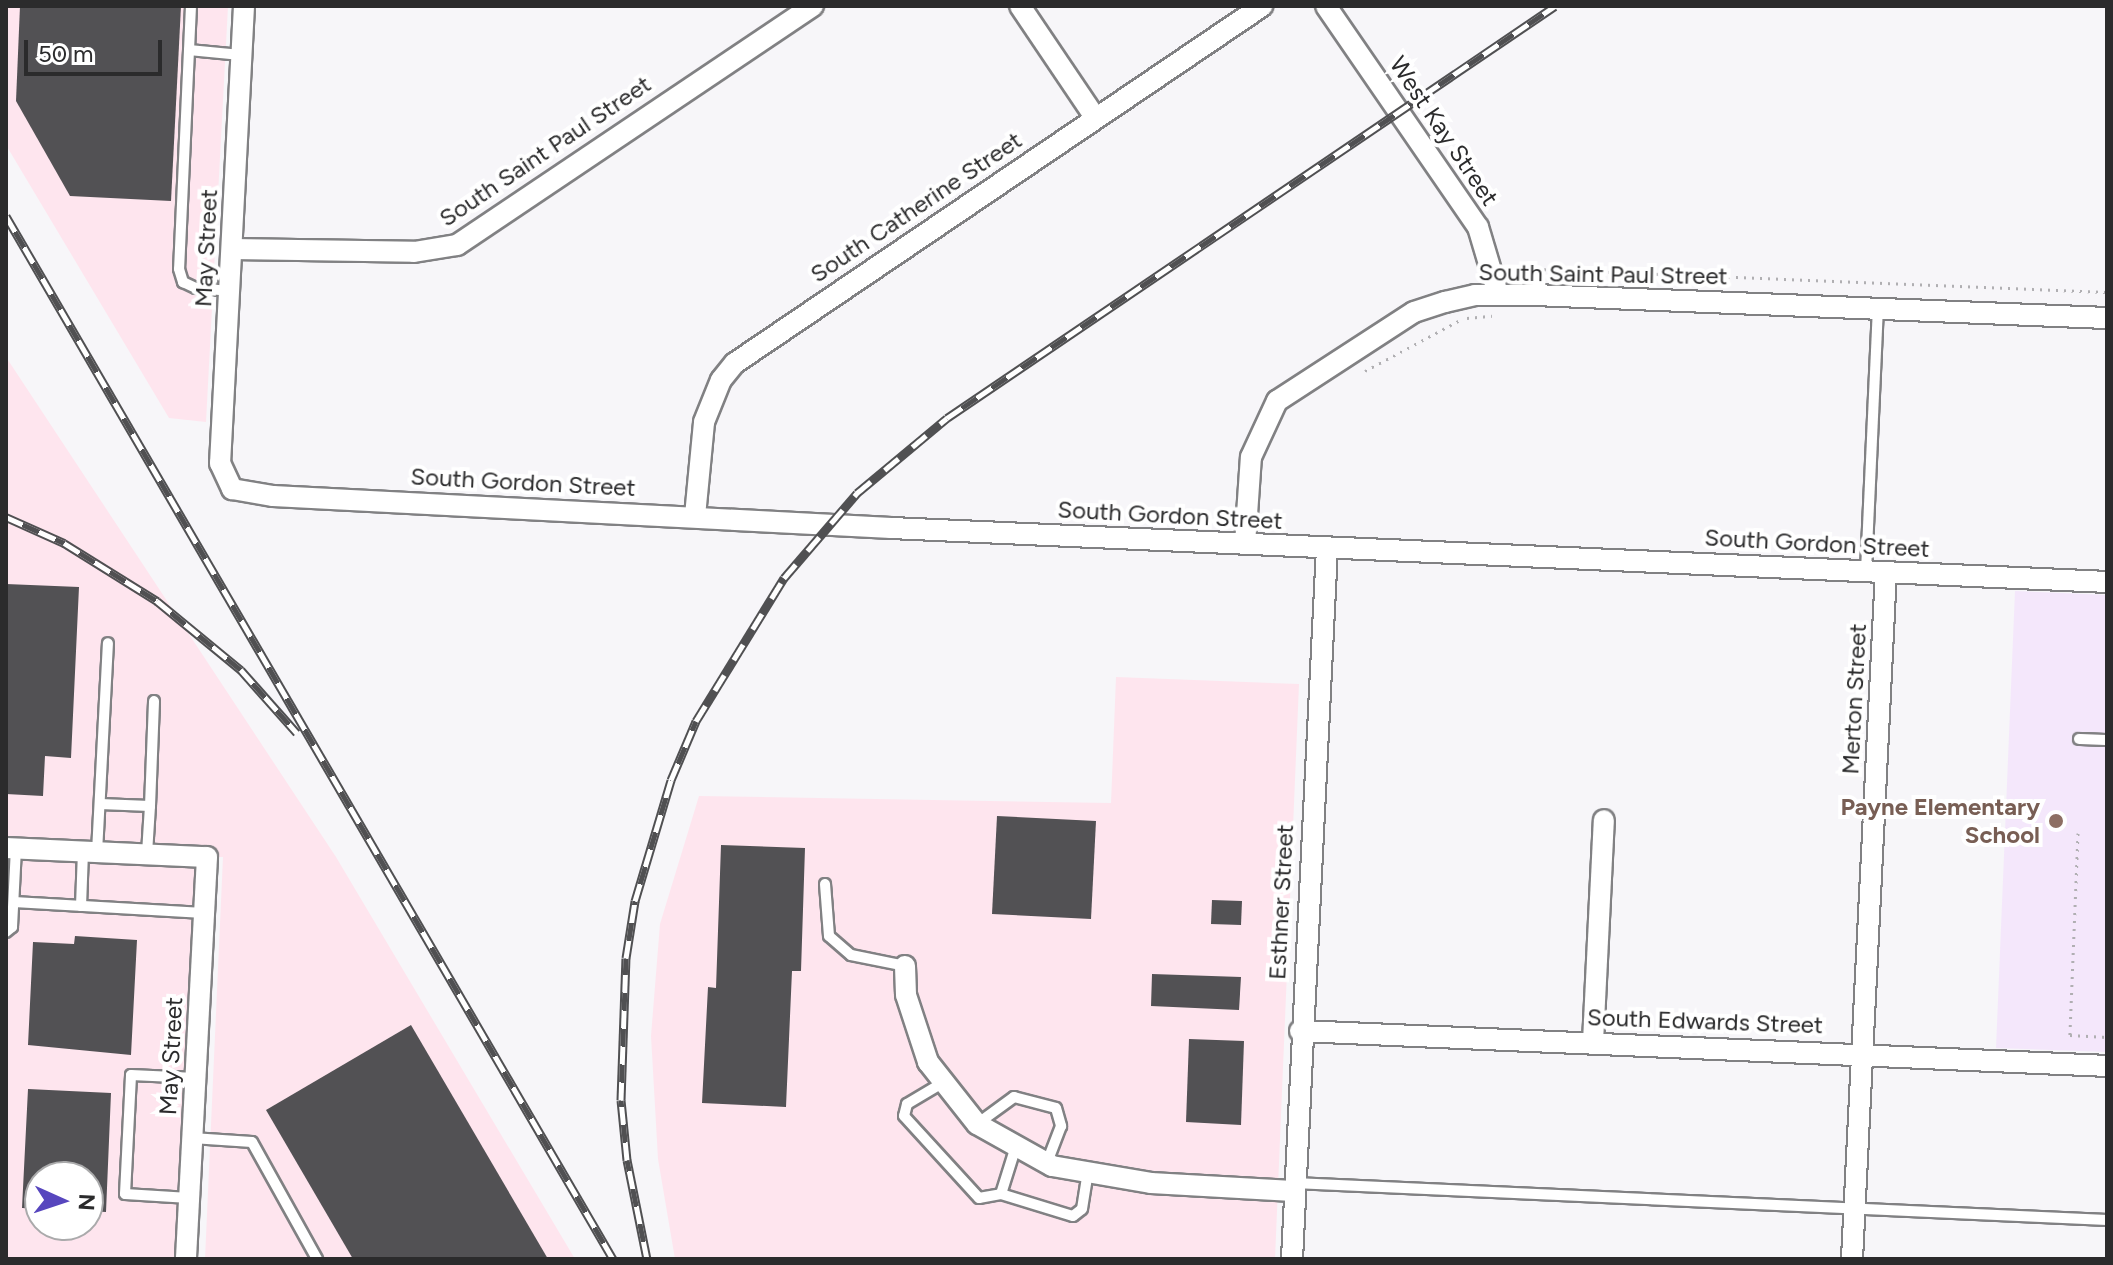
<!DOCTYPE html>
<html>
<head>
<meta charset="utf-8">
<style>
	body { margin:0 }
	#map { position:relative; width:2113px; height:1265px; overflow:hidden; background:#f7f6f9; font-family:Figtree,sans-serif }
	div>[style] { position:absolute }
	.industrial>* { inset:0; background:#fee5ee }
	.education>* { inset:0; background:#f4e7fb }
	.building>* { inset:0; background:#525154 }
	.path>* { height:3px; margin-top:-1.5px; transform-origin:0; background:repeating-linear-gradient(90deg,#b0afb2 0 2px,transparent 0 8px) }
	.roads { filter:drop-shadow(2px 0 #818183) drop-shadow(-2px 0 #818183) drop-shadow(0 2px #818183) drop-shadow(0 -2px #818183) }
	.service>* { height:10px; margin:-5px; padding:0 5px; transform-origin:5px; border-radius:5px; background:#fff }
	.minor>* { height:20px; margin:-10px; padding:0 10px; transform-origin:10px; border-radius:10px; background:#fff }
	.rail>* { height:9px; margin-top:-4.5px; transform-origin:0; background:repeating-linear-gradient(90deg,#fff 0 18px,#505052 0 36px); box-sizing:border-box; border-block:2px solid #505052 }
	.dots>* { width:22px; height:22px; translate:-50% -50%; box-sizing:border-box; border:4px solid #fff; border-radius:50% }
	span { translate:-50% -50%; white-space:nowrap; text-align:center; line-height:1.15; -webkit-text-stroke:8px #fff; paint-order:stroke }
	.street-label { font-size:24px; color:#2b2b2c }
	.education-label { font-size:24px; color:#785e54; font-weight:700 }
	.right { translate:-100% -50%; text-align:right }
	.frame { position:absolute; inset:0; border:8px solid #2b2b2c; pointer-events:none }
	.north { position:absolute; left:24px; top:1161px; width:80px; height:80px; box-sizing:border-box; background:#fff; border:2px solid #aaaaab; border-radius:50%; rotate:93deg; font-size:22px; font-weight:700; line-height:32px; text-align:center; color:#2b2b2c }
	.north::after { content:''; display:block; margin:auto; width:28px; height:36px; background:#5746be; clip-path:polygon(50% 0,100% 100%,50% 72%,0 100%) }
	.scale { position:absolute; left:24px; top:40px; width:138px; height:36px; box-sizing:border-box; border:4px solid #2b2b2c; border-top:0; padding-left:10px; font-size:24px; line-height:28px; white-space:nowrap; color:#2b2b2c; -webkit-text-stroke:6px #fff; paint-order:stroke }
</style>
</head>
<body>
<div id="map">
	<div class="industrial">
		<div style="clip-path:polygon(6px 6px,228px 6px,206px 422px,169px 418px,6px 145px)"></div>
		<div style="clip-path:polygon(evenodd,6px 357px,336px 857px,575px 1259px,205px 1259px,223px 857px,207px 857px,187px 1259px,6px 1259px,6px 357px,40px 1177px,88px 1177px,88px 1225px,40px 1225px,40px 1177px)"></div>
		<div style="clip-path:polygon(1116px 677px,1299px 684px,1275px 1259px,675px 1259px,658px 1159px,651px 1036px,660px 924px,699px 796px,1111px 803px)"></div>
	</div>
	<div class="education">
		<div style="clip-path:polygon(2015px 591px,2107px 595px,2107px 1052px,1996px 1048px)"></div>
	</div>
	<div class="building">
		<div style="clip-path:polygon(20px 6px,181px 6px,171px 201px,70px 196px,16px 101px)"></div>
		<div style="clip-path:polygon(6px 584px,79px 587px,71px 758px,45px 756px,43px 796px,6px 794px)"></div>
		<div style="clip-path:polygon(997px 816px,1096px 821px,1091px 919px,992px 914px)"></div>
		<div style="clip-path:polygon(721px 845px,805px 848px,801px 971px,792px 971px,786px 1107px,702px 1103px,708px 987px,716px 988px)"></div>
		<div style="clip-path:polygon(1212px 900px,1242px 901px,1241px 925px,1211px 924px)"></div>
		<div style="clip-path:polygon(75px 936px,137px 940px,131px 1055px,28px 1045px,33px 942px,74px 944px)"></div>
		<div style="clip-path:polygon(1152px 974px,1241px 977px,1239px 1010px,1151px 1006px)"></div>
		<div style="clip-path:polygon(411px 1025px,548px 1259px,353px 1259px,266px 1110px)"></div>
		<div style="clip-path:polygon(1189px 1039px,1244px 1041px,1241px 1125px,1186px 1122px)"></div>
		<div style="clip-path:polygon(28px 1089px,111px 1093px,106px 1212px,88px 1211px,88px 1177px,40px 1177px,40px 1209px,22px 1208px)"></div>
	</div>
	<div class="path">
		<div style="left:1512px;top:268px;width:595px;rotate:2.31deg"></div>
		<div style="left:1467px;top:318px;width:25px;rotate:-5deg"></div>
		<div style="left:1365px;top:371px;width:108px;rotate:-28.2deg"></div>
		<div style="left:2078px;top:833px;width:202px;rotate:92.3deg"></div>
		<div style="left:2070px;top:1035px;width:37px;rotate:3deg"></div>
	</div>
	<div class="roads">
		<div class="service">
			<div style="left:191px;top:6px;width:263px;rotate:92.6deg"></div>
			<div style="left:179px;top:269px;width:14px;rotate:73deg"></div>
			<div style="left:183px;top:282px;width:14px;rotate:25deg"></div>
			<div style="left:196px;top:288px;width:33px;rotate:5deg"></div>
			<div style="left:189px;top:50px;width:52px;rotate:5.5deg"></div>
			<div style="left:1866px;top:571px;width:264px;rotate:-87.4deg"></div>
			<div style="left:2079px;top:739px;width:28px;rotate:2deg"></div>
			<div style="left:100px;top:804px;width:50px;rotate:2.3deg"></div>
			<div style="left:150px;top:806px;width:48px;rotate:93.6deg"></div>
			<div style="left:150px;top:806px;width:105px;rotate:-87.8deg"></div>
			<div style="left:97px;top:852px;width:209px;rotate:-87deg"></div>
			<div style="left:825px;top:884px;width:52px;rotate:85.6deg"></div>
			<div style="left:829px;top:936px;width:29px;rotate:41deg"></div>
			<div style="left:851px;top:955px;width:55px;rotate:11.5deg"></div>
			<div style="left:14px;top:902px;width:190px;rotate:3.3deg"></div>
			<div style="left:81px;top:906px;width:55px;rotate:-87.9deg"></div>
			<div style="left:6px;top:932px;width:8px;rotate:-40deg"></div>
			<div style="left:12px;top:927px;width:78px;rotate:-87.1deg"></div>
			<div style="left:944px;top:1082px;width:43px;rotate:149.3deg"></div>
			<div style="left:907px;top:1104px;width:12px;rotate:104deg"></div>
			<div style="left:904px;top:1116px;width:111px;rotate:47.6deg"></div>
			<div style="left:979px;top:1198px;width:22px;rotate:-10deg"></div>
			<div style="left:1001px;top:1194px;width:50px;rotate:-72.6deg"></div>
			<div style="left:977px;top:1124px;width:46px;rotate:-36.1deg"></div>
			<div style="left:1014px;top:1097px;width:43px;rotate:14.7deg"></div>
			<div style="left:1056px;top:1108px;width:19px;rotate:74deg"></div>
			<div style="left:1061px;top:1126px;width:40px;rotate:111deg"></div>
			<div style="left:192px;top:1138px;width:60px;rotate:3.8deg"></div>
			<div style="left:252px;top:1142px;width:134px;rotate:60.9deg"></div>
			<div style="left:1294px;top:1183px;width:814px;rotate:2.61deg"></div>
			<div style="left:1001px;top:1194px;width:75px;rotate:17deg"></div>
			<div style="left:1073px;top:1216px;width:11px;rotate:-38deg"></div>
			<div style="left:1082px;top:1209px;width:37px;rotate:-81deg"></div>
			<div style="left:189px;top:1198px;width:64px;rotate:-176.4deg"></div>
			<div style="left:125px;top:1194px;width:119px;rotate:-87.1deg"></div>
			<div style="left:131px;top:1075px;width:65px;rotate:2.6deg"></div>
		</div>
		<div class="minor">
			<div style="left:244px;top:6px;width:458px;rotate:93deg"></div>
			<div style="left:220px;top:463px;width:29px;rotate:65deg"></div>
			<div style="left:232px;top:489px;width:42px;rotate:9.7deg"></div>
			<div style="left:273px;top:496px;width:619px;rotate:2.96deg"></div>
			<div style="left:891px;top:528px;width:1217px;rotate:2.54deg"></div>
			<div style="left:1020px;top:6px;width:134px;rotate:56deg"></div>
			<div style="left:1326px;top:6px;width:268px;rotate:55.5deg"></div>
			<div style="left:1478px;top:227px;width:70px;rotate:73.4deg"></div>
			<div style="left:232px;top:249px;width:182px;rotate:0.9deg"></div>
			<div style="left:414px;top:252px;width:44px;rotate:-9.2deg"></div>
			<div style="left:457px;top:245px;width:429px;rotate:-33.9deg"></div>
			<div style="left:695px;top:516px;width:94px;rotate:-84.5deg"></div>
			<div style="left:704px;top:422px;width:45px;rotate:-68deg"></div>
			<div style="left:721px;top:380px;width:22px;rotate:-51deg"></div>
			<div style="left:735px;top:363px;width:637px;rotate:-34.11deg"></div>
			<div style="left:1245px;top:544px;width:87px;rotate:-86.1deg"></div>
			<div style="left:1251px;top:457px;width:62px;rotate:-65.1deg"></div>
			<div style="left:1277px;top:401px;width:163px;rotate:-33deg"></div>
			<div style="left:1414px;top:312px;width:33px;rotate:-18deg"></div>
			<div style="left:1445px;top:302px;width:31px;rotate:-13deg"></div>
			<div style="left:1475px;top:295px;width:59px"></div>
			<div style="left:1534px;top:295px;width:573px;rotate:2.3deg"></div>
			<div style="left:6px;top:848px;width:201px;rotate:2.6deg"></div>
			<div style="left:207px;top:857px;width:403px;rotate:93deg"></div>
			<div style="left:905px;top:966px;width:29px;rotate:88deg"></div>
			<div style="left:906px;top:995px;width:71px;rotate:71.8deg"></div>
			<div style="left:928px;top:1062px;width:79px;rotate:51.7deg"></div>
			<div style="left:977px;top:1124px;width:86px;rotate:29.2deg"></div>
			<div style="left:1052px;top:1166px;width:100px;rotate:9.7deg"></div>
			<div style="left:1151px;top:1183px;width:142px;rotate:3.2deg"></div>
			<div style="left:1300px;top:1031px;width:808px;rotate:2.48deg"></div>
			<div style="left:1593px;top:1042px;width:222px;rotate:-87.2deg"></div>
			<div style="left:1292px;top:1259px;width:712px;rotate:-87.18deg"></div>
			<div style="left:1852px;top:1259px;width:688px;rotate:-87.17deg"></div>
		</div>
	</div>
	<div class="rail">
		<div style="left:6px;top:216px;width:1207px;rotate:59.8deg"></div>
		<div style="left:6px;top:517px;width:64px;rotate:24.1deg"></div>
		<div style="left:64px;top:543px;width:110px;rotate:31.9deg"></div>
		<div style="left:157px;top:601px;width:109px;rotate:39.4deg"></div>
		<div style="left:241px;top:670px;width:84px;rotate:48.4deg"></div>
		<div style="left:647px;top:1259px;width:101px;rotate:-101.4deg"></div>
		<div style="left:627px;top:1160px;width:60px;rotate:-95.7deg"></div>
		<div style="left:621px;top:1100px;width:142px;rotate:-88deg"></div>
		<div style="left:626px;top:958px;width:58px;rotate:-81deg"></div>
		<div style="left:635px;top:901px;width:126px;rotate:-73.4deg"></div>
		<div style="left:671px;top:780px;width:64px;rotate:-67deg"></div>
		<div style="left:696px;top:721px;width:168px;rotate:-58.4deg"></div>
		<div style="left:784px;top:578px;width:112px;rotate:-49.3deg"></div>
		<div style="left:857px;top:493px;width:117px;rotate:-39.8deg"></div>
		<div style="left:947px;top:418px;width:734px;rotate:-34.12deg"></div>
	</div>
	<div class="dots">
		<div style="left:2056px;top:821px;background:#8d6e63"></div>
	</div>
	<div class="street-label">
		<span style="left:1444px;top:131px;rotate:56deg">West Kay Street</span>
		<span style="left:545px;top:151px;rotate:-34deg">South Saint Paul Street</span>
		<span style="left:916px;top:207px;rotate:-34deg">South Catherine Street</span>
		<span style="left:206px;top:248px;rotate:-87deg">May Street</span>
		<span style="left:1603px;top:274px;rotate:1deg">South Saint Paul Street</span>
		<span style="left:523px;top:482px;rotate:3deg">South Gordon Street</span>
		<span style="left:1170px;top:515px;rotate:3deg">South Gordon Street</span>
		<span style="left:1817px;top:543px;rotate:3deg">South Gordon Street</span>
		<span style="left:1854px;top:699px;rotate:-87deg">Merton Street</span>
		<span style="left:1281px;top:902px;rotate:-87deg">Esthner Street</span>
		<span style="left:1705px;top:1021px;rotate:2deg">South Edwards Street</span>
		<span style="left:171px;top:1056px;rotate:-87deg">May Street</span>
	</div>
	<div class="education-label">
		<span class="right" style="left:2040px;top:821px">Payne Elementary<br>School</span>
	</div>
	<div class="frame"></div>
	<div class="north">N</div>
	<div class="scale">50 m</div>
</div>
</body>
</html>
